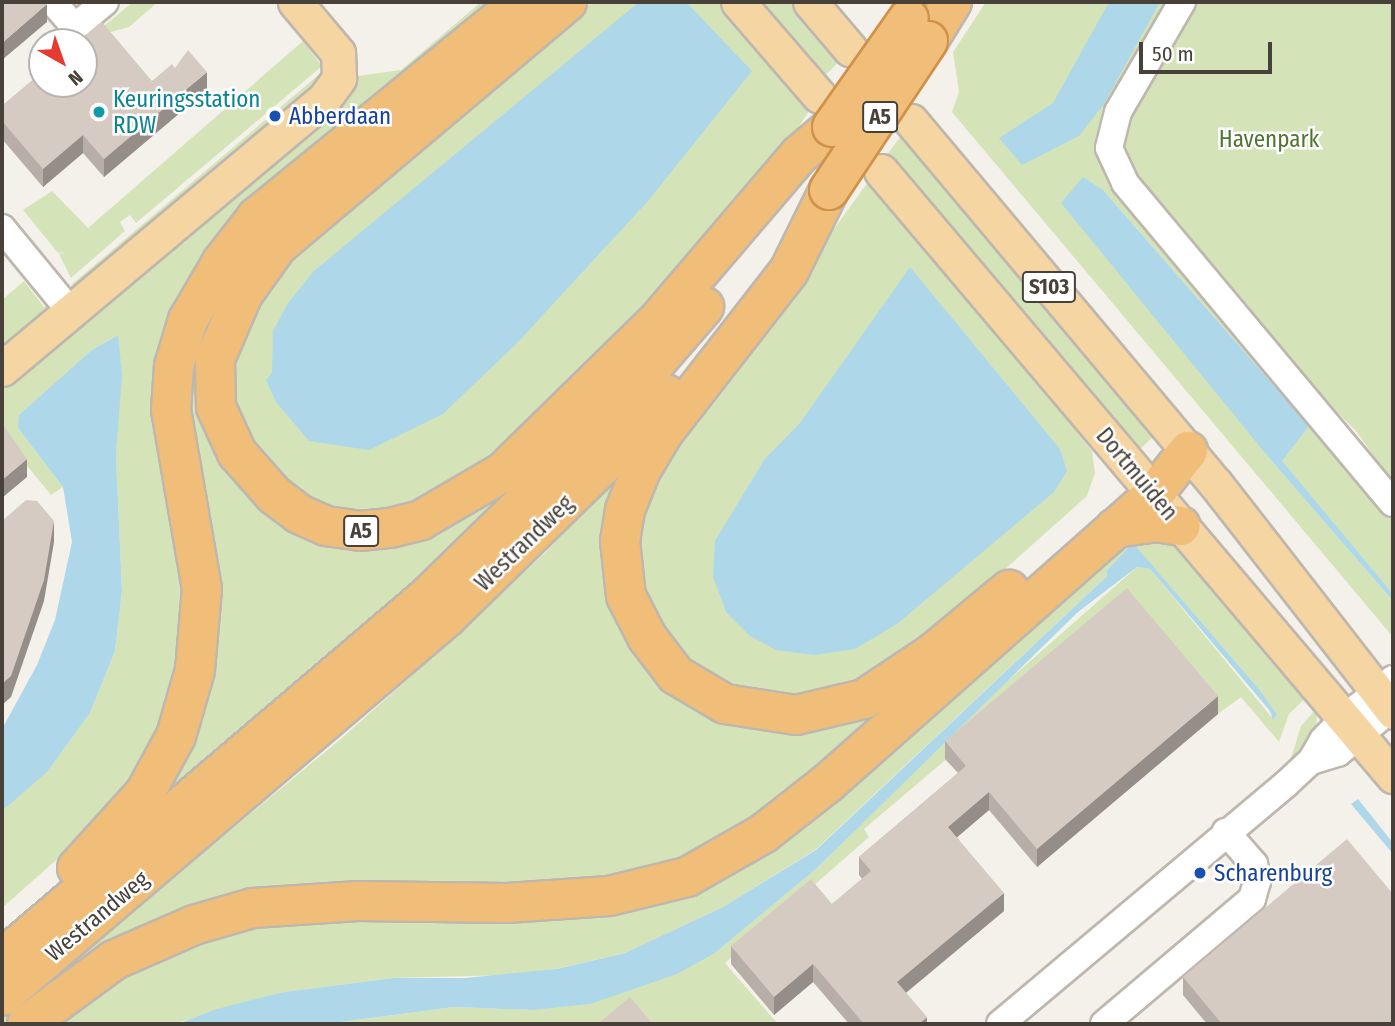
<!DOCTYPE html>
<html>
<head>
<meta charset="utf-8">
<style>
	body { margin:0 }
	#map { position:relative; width:1395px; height:1026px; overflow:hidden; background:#f4f1eb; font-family:"Fira Sans Condensed",sans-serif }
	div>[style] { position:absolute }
	.green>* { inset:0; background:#d4e4b8 }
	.water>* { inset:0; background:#aed7ea }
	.roads { filter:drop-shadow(2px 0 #bfb7ae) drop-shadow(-2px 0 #bfb7ae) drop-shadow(0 2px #bfb7ae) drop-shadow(0 -2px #bfb7ae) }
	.minor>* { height:26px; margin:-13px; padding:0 13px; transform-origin:13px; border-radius:13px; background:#fff }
	.major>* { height:33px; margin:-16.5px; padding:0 16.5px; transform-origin:16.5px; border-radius:16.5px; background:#f5d6a3 }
	.highway>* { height:38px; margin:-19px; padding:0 19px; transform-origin:19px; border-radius:19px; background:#f1be7a }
	.bridges { filter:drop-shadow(2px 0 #d0924a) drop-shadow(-2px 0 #d0924a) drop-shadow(0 2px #d0924a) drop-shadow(0 -2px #d0924a) }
	.highway-bridge>* { height:38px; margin:-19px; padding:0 19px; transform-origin:19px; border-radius:19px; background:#f1be7a }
	.wall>* { inset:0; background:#b7afa7 }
	.shaded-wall>* { inset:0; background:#958e88 }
	.building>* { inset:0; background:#d5cbc2 }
	.dots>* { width:19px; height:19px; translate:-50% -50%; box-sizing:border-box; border:4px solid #fff; border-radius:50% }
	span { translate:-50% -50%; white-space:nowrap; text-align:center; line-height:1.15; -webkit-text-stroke:5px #fff; paint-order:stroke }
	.shield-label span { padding:2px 5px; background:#fff; border:2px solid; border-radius:5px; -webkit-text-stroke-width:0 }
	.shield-label { font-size:21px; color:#48413a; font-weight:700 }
	.culture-label { font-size:23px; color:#0d838f }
	.left { translate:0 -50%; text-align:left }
	.transit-label { font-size:23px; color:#164399 }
	.park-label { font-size:23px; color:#517531 }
	.street-label { font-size:23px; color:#48413a }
	.frame { position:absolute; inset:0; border:4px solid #48413a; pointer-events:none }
	.north { position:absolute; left:28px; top:28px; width:70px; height:70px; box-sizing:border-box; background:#fff; border:2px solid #b6b3b0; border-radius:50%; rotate:140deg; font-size:19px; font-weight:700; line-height:28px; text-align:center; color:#48413a }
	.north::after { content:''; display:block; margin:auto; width:24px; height:32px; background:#e63b30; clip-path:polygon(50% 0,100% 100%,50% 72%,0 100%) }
	.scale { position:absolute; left:1139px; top:42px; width:133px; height:32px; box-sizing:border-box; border:4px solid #48413a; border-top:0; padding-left:9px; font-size:21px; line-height:24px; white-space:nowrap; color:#48413a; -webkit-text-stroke:5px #fff; paint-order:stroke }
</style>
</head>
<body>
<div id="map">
	<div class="green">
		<div style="clip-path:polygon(133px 2px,158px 2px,129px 27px,108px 33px,104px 26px)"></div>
		<div style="clip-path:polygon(481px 2px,500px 2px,180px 304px,186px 582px,182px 661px,154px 747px,89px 831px,2px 908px,2px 809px,47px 772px,90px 713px,115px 651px,122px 591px,116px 455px,118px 335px,92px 350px,18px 428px,63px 487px,51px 495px,2px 435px,2px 381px,345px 96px,358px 76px,401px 70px)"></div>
		<div style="clip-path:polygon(592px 2px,719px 2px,809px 111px,781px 155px,746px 195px,549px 404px,459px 480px,400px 511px,354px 515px,295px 495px,261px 462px,232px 392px,232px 352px,282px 260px)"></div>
		<div style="clip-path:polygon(750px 2px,793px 2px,842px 59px,817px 83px)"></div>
		<div style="clip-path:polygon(986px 2px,1175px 2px,1102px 135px,1393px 515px,1393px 594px,1281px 461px,1309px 426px,1103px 190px,1270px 459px,1393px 601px,1393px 637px,952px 112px,959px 92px,953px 52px)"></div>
		<div style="clip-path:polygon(1190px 2px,1393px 2px,1393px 485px,1357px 432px,1275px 350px,1248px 305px,1126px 163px,1120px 140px,1125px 116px)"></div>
		<div style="clip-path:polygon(303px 41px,322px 66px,136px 223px,130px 215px,120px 222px,125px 231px,71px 278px,59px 254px,66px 252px,58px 253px,23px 210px,52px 191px,88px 228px)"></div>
		<div style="clip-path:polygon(323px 71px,316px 92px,87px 285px,71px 285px)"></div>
		<div style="clip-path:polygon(907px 128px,1157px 433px,1135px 454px,883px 160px)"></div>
		<div style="clip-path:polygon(868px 182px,926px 240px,1072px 426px,1092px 451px,1095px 473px,1087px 496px,913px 651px,863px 684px,818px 698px,759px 697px,722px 685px,692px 666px,647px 606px,638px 565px,642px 524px,658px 472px)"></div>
		<div style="clip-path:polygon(24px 281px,44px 307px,49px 305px,43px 322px,2px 356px,2px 300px)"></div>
		<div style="clip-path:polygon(228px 300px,230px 454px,377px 540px,660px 335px,483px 521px,144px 815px,196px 710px,189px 377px,205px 319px)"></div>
		<div style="clip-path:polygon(649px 440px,613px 518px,683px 690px,891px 704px,808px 791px,635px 883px,287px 893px,15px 1024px,2px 1024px,2px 1019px,342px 738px,447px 644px,547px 551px)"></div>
		<div style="clip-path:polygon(1161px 532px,1197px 560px,1266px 655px,1309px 695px,1289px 714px,1279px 742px,1241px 697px,1218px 714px,1127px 606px,864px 829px,869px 837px,725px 963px,778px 1024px,327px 1024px,454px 1007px,532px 1010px,715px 953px,816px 869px,986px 700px,1137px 567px,1150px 569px,1273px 719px,1277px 714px,1258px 688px,1133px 544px,1106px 571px,1107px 576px,815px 850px,723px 907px,662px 936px,625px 953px,556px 969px,509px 975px,394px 978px,284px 992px,174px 1024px,53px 1024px,135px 969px,244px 927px,696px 885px,1131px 534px)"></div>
		<div style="clip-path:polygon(1318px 707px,1315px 737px,1288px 768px,1301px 726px)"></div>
	</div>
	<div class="water">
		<div style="clip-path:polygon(639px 2px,686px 2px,752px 71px,648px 201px,519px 341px,443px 414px,369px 450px,309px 441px,276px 402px,266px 380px,272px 373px,273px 331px,288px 303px,314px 271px)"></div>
		<div style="clip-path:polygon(1109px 2px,1160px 2px,1104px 104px,1079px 136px,1022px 165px,999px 138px,1053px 103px)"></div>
		<div style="clip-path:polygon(1083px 177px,1103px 190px,1309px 426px,1282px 461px,1393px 594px,1393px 601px,1270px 459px,1061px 203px)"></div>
		<div style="clip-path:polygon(910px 267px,1060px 449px,1067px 471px,1054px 492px,897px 624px,855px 649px,814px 655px,776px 650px,750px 636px,726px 612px,713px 577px,715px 541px,764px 460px,800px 423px)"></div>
		<div style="clip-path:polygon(118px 335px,122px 375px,116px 455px,122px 591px,115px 651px,90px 713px,47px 772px,2px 811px,2px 729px,37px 665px,55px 620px,72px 542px,63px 487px,18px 428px,19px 415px,92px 350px)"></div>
		<div style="clip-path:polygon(1133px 543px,1258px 688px,1277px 714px,1273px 720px,1270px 711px,1150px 569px,1137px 567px,1078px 612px,816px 869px,715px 953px,677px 974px,590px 1004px,532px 1010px,454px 1007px,326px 1024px,178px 1024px,217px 1009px,284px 992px,394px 978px,465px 978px,557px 969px,625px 953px,723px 907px,816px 850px,1107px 576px,1106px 571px)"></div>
		<div style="clip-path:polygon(1358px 799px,1393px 843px,1393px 854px,1351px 804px)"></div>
	</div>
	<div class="roads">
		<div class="minor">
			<div style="left:53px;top:2px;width:33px;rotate:49deg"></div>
			<div style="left:75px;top:27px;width:39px;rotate:-40deg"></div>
			<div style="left:1182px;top:2px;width:127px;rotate:120.2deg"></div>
			<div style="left:1118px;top:112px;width:37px;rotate:104deg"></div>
			<div style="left:1109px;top:148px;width:38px;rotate:65deg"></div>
			<div style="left:1125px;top:183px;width:417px;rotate:50.1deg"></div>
			<div style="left:2px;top:228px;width:109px;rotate:50.6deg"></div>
			<div style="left:1311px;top:761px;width:28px;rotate:-17deg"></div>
			<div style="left:1338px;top:753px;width:72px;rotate:-39.9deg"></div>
			<div style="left:1000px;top:1024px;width:373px;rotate:-40deg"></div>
			<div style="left:1286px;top:784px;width:34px;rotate:-43deg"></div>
			<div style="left:1311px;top:761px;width:24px;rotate:-60deg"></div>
			<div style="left:1323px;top:740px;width:30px;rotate:-46deg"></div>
			<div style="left:1344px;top:718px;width:63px;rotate:-38.5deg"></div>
			<div style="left:1104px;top:1024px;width:194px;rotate:-40.2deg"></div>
			<div style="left:1252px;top:899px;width:18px;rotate:-74deg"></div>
			<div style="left:1257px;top:882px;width:18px;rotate:-99deg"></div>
			<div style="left:1254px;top:864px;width:43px;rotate:-131.2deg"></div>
		</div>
		<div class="major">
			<div style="left:738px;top:2px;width:124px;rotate:49.2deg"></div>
			<div style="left:810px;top:2px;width:62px;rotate:49.6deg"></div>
			<div style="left:911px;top:121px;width:473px;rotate:50deg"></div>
			<div style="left:1215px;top:483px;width:290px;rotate:52.1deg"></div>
			<div style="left:881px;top:171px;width:793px;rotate:49.76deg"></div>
			<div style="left:2px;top:369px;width:420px;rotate:-40deg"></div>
			<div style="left:324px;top:99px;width:26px;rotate:-54deg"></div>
			<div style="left:339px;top:78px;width:25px;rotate:-92deg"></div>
			<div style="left:338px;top:53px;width:67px;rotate:-130.1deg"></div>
		</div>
		<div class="highway">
			<div style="left:567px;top:2px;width:378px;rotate:139.9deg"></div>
			<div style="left:278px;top:245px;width:60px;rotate:125.5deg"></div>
			<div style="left:243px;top:294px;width:71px;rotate:113.3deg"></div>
			<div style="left:215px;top:359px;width:48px;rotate:88.8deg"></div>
			<div style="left:216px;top:407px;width:51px;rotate:65.5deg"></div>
			<div style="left:237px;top:453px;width:56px;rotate:48.6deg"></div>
			<div style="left:274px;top:495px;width:31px;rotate:37deg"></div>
			<div style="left:299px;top:514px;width:30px;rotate:24deg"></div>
			<div style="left:326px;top:526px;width:34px;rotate:8deg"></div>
			<div style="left:360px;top:531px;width:30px;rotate:-6deg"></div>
			<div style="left:390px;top:528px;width:32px;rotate:-14deg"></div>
			<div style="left:421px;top:520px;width:95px;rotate:-30.3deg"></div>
			<div style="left:503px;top:472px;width:219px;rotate:-44.4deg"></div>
			<div style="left:659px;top:319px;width:216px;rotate:-49.5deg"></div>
			<div style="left:799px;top:155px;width:43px;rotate:-40.3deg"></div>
			<div style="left:928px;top:41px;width:46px;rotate:-58.4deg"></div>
			<div style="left:829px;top:190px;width:90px;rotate:116.3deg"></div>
			<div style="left:789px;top:271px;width:205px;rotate:127.9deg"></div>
			<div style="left:663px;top:433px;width:43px;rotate:120.7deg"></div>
			<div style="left:641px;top:470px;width:43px;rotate:111.8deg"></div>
			<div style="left:625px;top:510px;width:31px;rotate:99deg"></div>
			<div style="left:620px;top:541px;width:55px;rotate:83.8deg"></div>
			<div style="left:626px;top:596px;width:46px;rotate:62.9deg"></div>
			<div style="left:647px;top:637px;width:48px;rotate:52.7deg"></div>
			<div style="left:676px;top:675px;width:57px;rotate:30.6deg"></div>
			<div style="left:725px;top:704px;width:72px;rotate:8.8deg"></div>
			<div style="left:796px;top:715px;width:70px;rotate:-13.2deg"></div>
			<div style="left:864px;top:699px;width:83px;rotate:-33.7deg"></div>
			<div style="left:933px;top:653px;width:99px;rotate:-39.7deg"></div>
			<div style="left:1115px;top:528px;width:41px;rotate:-8.3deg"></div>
			<div style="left:1156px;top:522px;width:25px;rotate:9deg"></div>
			<div style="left:77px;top:868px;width:101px;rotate:-47.8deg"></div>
			<div style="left:145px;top:793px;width:65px;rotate:-61.5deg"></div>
			<div style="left:176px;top:736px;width:69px;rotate:-73.9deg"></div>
			<div style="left:195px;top:670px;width:81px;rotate:-85.1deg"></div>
			<div style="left:202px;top:589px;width:182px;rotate:-99.8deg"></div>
			<div style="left:171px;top:410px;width:44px;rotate:-86.1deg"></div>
			<div style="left:174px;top:366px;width:48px;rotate:-73.1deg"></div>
			<div style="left:188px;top:320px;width:67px;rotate:-59.6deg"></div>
			<div style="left:222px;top:262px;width:57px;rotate:-52.1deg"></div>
			<div style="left:257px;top:217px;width:340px;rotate:-39.2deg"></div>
			<div style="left:2px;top:959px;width:557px;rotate:-40.41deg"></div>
			<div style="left:426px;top:598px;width:229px;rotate:-44.3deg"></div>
			<div style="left:590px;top:438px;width:174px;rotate:-49deg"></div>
			<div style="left:2px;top:996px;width:585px;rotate:-40.42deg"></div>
			<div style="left:447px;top:617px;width:221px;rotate:-44.3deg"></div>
			<div style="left:605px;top:463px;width:92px;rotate:-48.5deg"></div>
			<div style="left:27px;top:1024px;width:108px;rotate:-36.3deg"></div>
			<div style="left:114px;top:960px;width:87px;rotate:-23.6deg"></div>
			<div style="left:194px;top:925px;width:61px;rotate:-16.1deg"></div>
			<div style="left:253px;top:908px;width:105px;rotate:-3.8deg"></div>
			<div style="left:358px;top:901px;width:149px;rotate:0.8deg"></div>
			<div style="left:507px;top:903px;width:102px;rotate:-3.9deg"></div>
			<div style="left:609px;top:896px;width:80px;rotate:-13.7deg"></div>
			<div style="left:687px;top:877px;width:89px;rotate:-29.7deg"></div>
			<div style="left:764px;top:833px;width:83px;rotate:-38.1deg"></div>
			<div style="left:829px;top:782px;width:434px;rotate:-41.5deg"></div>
			<div style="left:1154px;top:494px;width:55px;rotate:-51.7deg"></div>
		</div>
	</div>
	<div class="bridges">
		<div class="highway-bridge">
			<div style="left:832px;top:127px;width:133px;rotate:-54.8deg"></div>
			<div style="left:829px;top:190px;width:179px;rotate:-56.4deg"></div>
		</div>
	</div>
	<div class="wall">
		<div style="clip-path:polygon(42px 65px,42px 84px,152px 81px,175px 68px,207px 90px,104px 177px,83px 153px,43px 187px,2px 139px,2px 106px,40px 74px,40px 66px)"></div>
		<div style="clip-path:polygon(1218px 714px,1037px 867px,989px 810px,957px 837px,1004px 911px,906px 993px,927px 1024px,849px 1024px,813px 982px,774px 1015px,731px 964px,731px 946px,832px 904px,862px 879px,859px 875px,859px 857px,958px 773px,945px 759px,945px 741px)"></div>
		<div style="clip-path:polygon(1183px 977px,1393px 1024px,1207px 1024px,1183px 995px)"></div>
	</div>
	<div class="shaded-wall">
		<div style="clip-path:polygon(47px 4px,47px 22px,2px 60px,2px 43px)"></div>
		<div style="clip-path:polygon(207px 72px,207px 90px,104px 177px,104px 159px)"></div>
		<div style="clip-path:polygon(83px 135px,83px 153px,43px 187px,43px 169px)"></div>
		<div style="clip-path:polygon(27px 459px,27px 477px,2px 498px,2px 480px)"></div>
		<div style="clip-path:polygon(54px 521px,54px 542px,44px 601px,11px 697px,2px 705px,2px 684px)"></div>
		<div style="clip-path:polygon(1218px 696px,1218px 714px,1037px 867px,1037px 849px)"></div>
		<div style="clip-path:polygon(989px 792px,989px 810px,948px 845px,948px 827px)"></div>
		<div style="clip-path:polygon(1004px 893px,1004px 911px,897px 1000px,897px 982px)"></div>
		<div style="clip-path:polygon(813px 964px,813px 982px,774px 1015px,774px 997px)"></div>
		<div style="clip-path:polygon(927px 1017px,927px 1024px,919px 1024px)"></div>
	</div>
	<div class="building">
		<div style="clip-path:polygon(2px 2px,45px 2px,47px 4px,2px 43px)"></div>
		<div style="clip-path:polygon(102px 22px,152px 81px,172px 64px,175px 68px,188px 50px,207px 72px,104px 159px,83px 135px,43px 169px,2px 121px,2px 106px,42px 72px,42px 84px,84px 84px,84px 42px,78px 42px)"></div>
		<div style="clip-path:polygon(2px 423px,27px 459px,2px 480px)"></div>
		<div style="clip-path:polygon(26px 500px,37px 501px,54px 521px,44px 580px,11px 676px,2px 684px,2px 521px)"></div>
		<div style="clip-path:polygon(1127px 588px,1218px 696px,1037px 849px,989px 792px,948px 827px,1004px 893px,897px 982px,927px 1017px,919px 1024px,864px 1024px,813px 964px,774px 997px,731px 946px,811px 879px,832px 904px,871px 871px,859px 857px,966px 766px,945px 741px)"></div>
		<div style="clip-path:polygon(1347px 839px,1393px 894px,1393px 1024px,1222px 1024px,1183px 977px)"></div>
		<div style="clip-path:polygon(630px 997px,653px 1024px,598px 1024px)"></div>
	</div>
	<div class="dots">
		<div style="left:99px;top:112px;background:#0f9aa8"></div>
		<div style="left:275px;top:116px;background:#1a4fb4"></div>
		<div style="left:1200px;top:873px;background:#1a4fb4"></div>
	</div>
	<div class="shield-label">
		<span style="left:880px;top:117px">A5</span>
		<span style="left:1049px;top:287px">S103</span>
		<span style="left:361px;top:531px">A5</span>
	</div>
	<div class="culture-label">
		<span class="left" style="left:113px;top:112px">Keuringsstation<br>RDW</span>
	</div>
	<div class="transit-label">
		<span class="left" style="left:289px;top:116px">Abberdaan</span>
		<span class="left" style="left:1214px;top:873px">Scharenburg</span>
	</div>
	<div class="park-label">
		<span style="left:1269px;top:139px">Havenpark</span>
	</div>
	<div class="street-label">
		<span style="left:1137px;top:474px;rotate:50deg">Dortmuiden</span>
		<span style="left:524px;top:543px;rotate:-44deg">Westrandweg</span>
		<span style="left:97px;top:916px;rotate:-40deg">Westrandweg</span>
	</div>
	<div class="frame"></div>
	<div class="north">N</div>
	<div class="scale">50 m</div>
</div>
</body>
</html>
